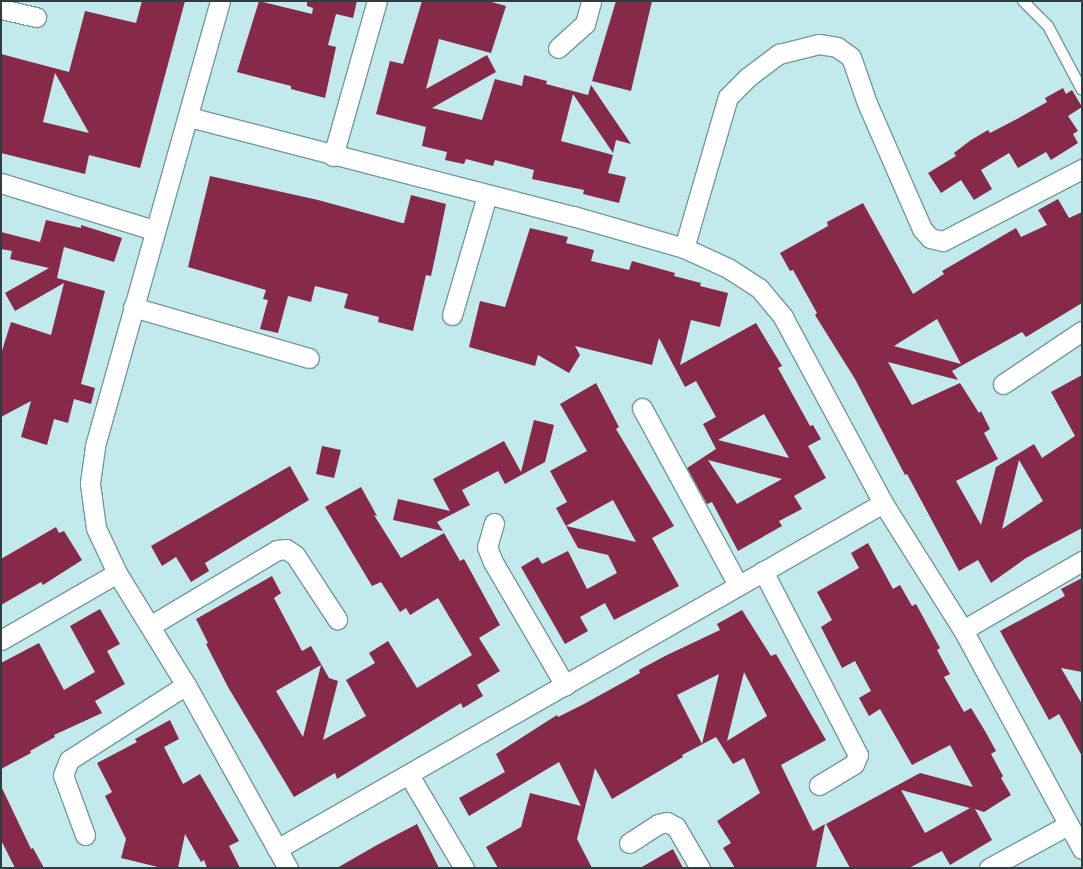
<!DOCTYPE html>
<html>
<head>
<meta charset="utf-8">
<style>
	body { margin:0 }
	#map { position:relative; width:1083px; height:869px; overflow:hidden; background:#c2e9ec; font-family:"Source Sans 3",sans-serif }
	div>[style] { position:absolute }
	.building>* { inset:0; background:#872948 }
	.roads { filter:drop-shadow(1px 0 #74999d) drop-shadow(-1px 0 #74999d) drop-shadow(0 1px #74999d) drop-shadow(0 -1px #74999d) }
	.lane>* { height:10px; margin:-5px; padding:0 5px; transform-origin:5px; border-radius:5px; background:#fff }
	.street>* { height:19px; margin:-9.5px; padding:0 9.5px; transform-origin:9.5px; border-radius:9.5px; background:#fff }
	span { translate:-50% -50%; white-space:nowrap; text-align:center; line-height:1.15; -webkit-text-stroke:4px #c2e9ec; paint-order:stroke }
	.frame { position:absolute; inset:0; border:2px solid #2f3e40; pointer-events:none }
</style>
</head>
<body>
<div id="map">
	<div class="building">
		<div style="clip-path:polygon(evenodd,142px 1px,185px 1px,140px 168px,89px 155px,85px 174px,1px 153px,1px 54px,69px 72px,85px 11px,136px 23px,142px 1px,55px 73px,89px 133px,43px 122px,55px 73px)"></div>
		<div style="clip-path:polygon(259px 1px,312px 14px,313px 8px,307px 6px,307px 1px,357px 1px,353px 18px,336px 14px,328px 45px,336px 47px,325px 98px,291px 89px,291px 86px,237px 72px)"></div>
		<div style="clip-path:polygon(422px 1px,488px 1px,506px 6px,491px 53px,439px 39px,426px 89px,487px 55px,496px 72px,432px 108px,482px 120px,495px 79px,522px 86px,524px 75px,547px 81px,546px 84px,588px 95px,591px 85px,631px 144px,616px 140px,613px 153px,573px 94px,561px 141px,613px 155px,608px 173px,626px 177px,619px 203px,583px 194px,584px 190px,532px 179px,534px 170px,495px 160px,493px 166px,466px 159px,464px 164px,445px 160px,447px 152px,422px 146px,426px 127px,376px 114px,390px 61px,403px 64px)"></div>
		<div style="clip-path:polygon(616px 1px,652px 1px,631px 91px,592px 81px)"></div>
		<div style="clip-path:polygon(1063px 88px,1066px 94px,1072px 90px,1082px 107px,1068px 116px,1078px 131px,1073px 134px,1078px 143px,1051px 160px,1046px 152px,1018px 168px,1009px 153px,981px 170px,992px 189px,974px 200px,961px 180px,941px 193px,928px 173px,956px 156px,954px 153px,971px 140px,988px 130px,990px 133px,1015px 120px,1047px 102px,1045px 98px)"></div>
		<div style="clip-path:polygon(210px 176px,318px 200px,402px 223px,404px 223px,411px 195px,446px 204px,436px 253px,431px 276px,426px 275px,413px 331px,378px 322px,379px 317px,344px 308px,348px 294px,315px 286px,311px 302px,288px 296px,278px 333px,260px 329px,268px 300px,263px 299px,266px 290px,188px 267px)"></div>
		<div style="clip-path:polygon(evenodd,1058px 199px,1069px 218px,1082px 212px,1082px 303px,1026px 337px,1022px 332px,952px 371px,958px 380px,888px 362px,912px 405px,960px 383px,979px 413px,981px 411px,990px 429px,984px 433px,998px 459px,956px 481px,981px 525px,996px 467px,1034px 444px,1042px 458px,1075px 436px,1051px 392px,1082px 375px,1082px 528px,1026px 558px,991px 583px,978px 560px,959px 571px,907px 474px,905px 475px,855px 379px,815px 315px,817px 313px,793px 270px,790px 271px,780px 253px,828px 226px,827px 222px,863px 203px,913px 294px,944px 274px,942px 271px,1016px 228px,1021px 237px,1047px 225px,1038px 210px,1058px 199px,937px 319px,961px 364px,894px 346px,937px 319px,1058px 199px,1019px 460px,1043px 501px,1002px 529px,1019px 460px)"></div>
		<div style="clip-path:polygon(46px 220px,81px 228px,81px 225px,122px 238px,114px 262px,64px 247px,57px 278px,105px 291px,81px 384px,95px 388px,91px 404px,74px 399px,68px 423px,54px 419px,47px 445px,21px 437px,31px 401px,1px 417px,1px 354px,11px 322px,51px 335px,64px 283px,15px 311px,5px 293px,49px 268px,10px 259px,12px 251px,1px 249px,1px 232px,40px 242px)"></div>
		<div style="clip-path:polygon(evenodd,530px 228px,568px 237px,566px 243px,594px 250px,591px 261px,629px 270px,632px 261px,675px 273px,674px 276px,701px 283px,700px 286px,728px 293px,720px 327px,691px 320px,680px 365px,756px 323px,782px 366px,778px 368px,810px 426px,813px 425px,821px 439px,808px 446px,826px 478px,794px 496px,802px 509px,779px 521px,782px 526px,738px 551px,712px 502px,707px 504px,687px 468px,716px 449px,703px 424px,716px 417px,696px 381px,685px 387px,659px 338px,652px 365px,575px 346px,580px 355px,569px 373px,538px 355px,535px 366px,469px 347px,480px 301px,505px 307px,530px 228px,764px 414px,789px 458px,718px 440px,764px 414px,530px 228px,708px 460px,782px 479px,737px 504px,708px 460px)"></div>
		<div style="clip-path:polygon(evenodd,596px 383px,619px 427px,616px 429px,674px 526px,652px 538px,679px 586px,614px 620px,605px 603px,580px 617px,588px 631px,565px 644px,521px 567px,538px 557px,542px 564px,568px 551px,587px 589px,617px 573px,608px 555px,578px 548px,556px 508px,567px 502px,550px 471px,587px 451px,560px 404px,596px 383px,613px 500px,636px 542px,566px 526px,613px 500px)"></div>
		<div style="clip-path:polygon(534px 420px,554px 425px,545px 462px,505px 484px,498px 471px,462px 490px,470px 505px,437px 522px,443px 531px,393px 520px,398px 499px,450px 511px,433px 479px,504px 441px,521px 472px)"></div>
		<div style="clip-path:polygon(322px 446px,341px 450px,334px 478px,316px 474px)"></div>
		<div style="clip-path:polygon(290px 466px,309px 500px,205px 563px,209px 571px,191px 582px,176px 557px,162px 566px,151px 546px)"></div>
		<div style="clip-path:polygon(evenodd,361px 487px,377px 516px,374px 515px,401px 558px,444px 533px,460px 561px,464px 559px,500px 625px,479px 638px,500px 671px,477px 685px,483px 696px,463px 708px,461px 703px,337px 779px,335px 773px,294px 797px,228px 687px,206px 644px,208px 643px,196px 619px,272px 576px,281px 593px,274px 598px,302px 651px,311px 646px,329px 678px,338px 681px,323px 740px,366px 716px,346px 680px,375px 663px,369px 653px,388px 641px,417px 688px,472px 655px,438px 598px,410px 615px,406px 608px,400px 612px,381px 582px,372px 586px,325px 507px,361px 487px,321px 665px,303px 737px,276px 691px,321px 665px)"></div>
		<div style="clip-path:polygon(56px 527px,59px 533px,64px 531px,82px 560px,43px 585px,41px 582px,1px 605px,1px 559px)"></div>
		<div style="clip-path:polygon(evenodd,868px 543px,893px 589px,900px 585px,912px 606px,916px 604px,940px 648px,937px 650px,950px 674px,944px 677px,964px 712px,971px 708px,985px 731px,996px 751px,991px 754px,1003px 776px,1001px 778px,1011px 795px,984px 812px,975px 809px,992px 840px,950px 865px,942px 851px,909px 868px,850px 868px,826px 824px,920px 773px,973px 787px,950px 745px,912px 765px,880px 709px,869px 716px,859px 698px,871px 691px,855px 661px,842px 668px,821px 627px,832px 620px,817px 592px,859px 568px,851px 553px,868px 543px,901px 790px,970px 808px,925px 833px,901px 790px)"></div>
		<div style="clip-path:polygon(1082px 578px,1082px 672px,1061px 668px,1082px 704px,1082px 756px,1059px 714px,1049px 720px,1000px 631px,1065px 596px,1061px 589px)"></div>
		<div style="clip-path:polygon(100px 609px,120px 644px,107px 651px,125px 684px,95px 701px,102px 713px,54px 735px,55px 737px,30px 751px,31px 753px,1px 769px,1px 663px,39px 643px,64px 690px,95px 672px,70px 626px)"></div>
		<div style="clip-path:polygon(evenodd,742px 610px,771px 656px,776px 654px,826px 740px,781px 765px,813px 831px,825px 824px,816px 868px,735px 868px,723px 848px,731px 843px,717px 821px,760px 793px,744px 758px,733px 764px,716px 737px,682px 755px,683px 757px,612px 799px,595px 768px,577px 839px,592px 868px,498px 868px,486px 847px,521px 827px,530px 793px,581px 806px,559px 762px,469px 816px,459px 798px,505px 772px,496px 754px,557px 715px,558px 717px,584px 704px,640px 673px,639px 670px,665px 656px,720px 630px,717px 624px,742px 610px,744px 672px,767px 716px,727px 741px,744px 672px,742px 610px,719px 674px,702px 744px,677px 695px,719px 674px)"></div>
		<div style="clip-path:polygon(170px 720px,179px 739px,164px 747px,183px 784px,200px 774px,239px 841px,229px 846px,240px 868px,207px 868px,204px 860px,201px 862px,185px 834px,178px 868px,162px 868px,121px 858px,126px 839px,105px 796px,112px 792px,97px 763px,137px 742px,135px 739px)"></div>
		<div style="clip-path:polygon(1px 786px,31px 849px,33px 848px,44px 868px,15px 868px,1px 840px)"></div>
		<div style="clip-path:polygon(417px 824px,439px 868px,337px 868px,377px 845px)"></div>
		<div style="clip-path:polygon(673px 849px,683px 868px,640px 868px)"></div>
	</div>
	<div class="roads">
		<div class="lane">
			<div style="left:1023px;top:1px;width:35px;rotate:45deg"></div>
			<div style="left:1048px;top:26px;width:72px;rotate:62deg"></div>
		</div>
		<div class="street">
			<div style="left:220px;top:1px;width:463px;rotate:105.7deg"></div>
			<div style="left:95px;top:447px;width:37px;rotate:98deg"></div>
			<div style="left:90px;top:484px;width:44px;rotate:82.2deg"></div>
			<div style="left:96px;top:528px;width:50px;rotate:65deg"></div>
			<div style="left:117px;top:573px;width:132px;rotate:58.4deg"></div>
			<div style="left:186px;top:685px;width:210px;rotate:60.9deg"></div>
			<div style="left:1px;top:9px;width:36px;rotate:13deg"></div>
			<div style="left:558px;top:48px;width:36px;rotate:-42deg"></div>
			<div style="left:585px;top:24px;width:24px;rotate:-75deg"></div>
			<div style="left:189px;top:117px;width:397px;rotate:14.5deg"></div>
			<div style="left:573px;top:216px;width:116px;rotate:16.1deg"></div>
			<div style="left:684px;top:248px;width:48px;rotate:24.4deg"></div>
			<div style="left:728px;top:268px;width:37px;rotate:33deg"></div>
			<div style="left:759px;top:288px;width:38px;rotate:50deg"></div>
			<div style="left:783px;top:317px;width:211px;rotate:61.7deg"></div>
			<div style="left:883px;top:503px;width:150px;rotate:57.8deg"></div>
			<div style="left:963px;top:630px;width:249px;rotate:61.5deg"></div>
			<div style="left:333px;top:156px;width:161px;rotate:-74.2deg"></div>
			<div style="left:1px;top:183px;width:160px;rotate:17.1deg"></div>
			<div style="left:684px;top:248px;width:157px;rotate:-73.8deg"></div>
			<div style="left:728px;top:97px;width:28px;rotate:-45deg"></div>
			<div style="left:748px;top:77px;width:39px;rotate:-37deg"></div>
			<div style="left:779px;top:54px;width:41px;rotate:-14deg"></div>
			<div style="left:819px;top:44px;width:18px;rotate:9deg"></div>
			<div style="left:837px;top:47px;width:17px;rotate:36deg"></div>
			<div style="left:851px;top:57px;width:49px;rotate:70.8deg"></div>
			<div style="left:867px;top:103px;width:137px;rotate:66.4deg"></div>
			<div style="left:922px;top:229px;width:12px;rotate:48deg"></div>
			<div style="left:930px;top:238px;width:13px;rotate:13deg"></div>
			<div style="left:943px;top:241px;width:157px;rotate:-27.4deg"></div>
			<div style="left:133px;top:307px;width:183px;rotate:16.2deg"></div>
			<div style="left:452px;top:315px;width:125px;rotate:-73.7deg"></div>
			<div style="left:1003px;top:384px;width:95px;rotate:-33.9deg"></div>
			<div style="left:642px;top:408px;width:201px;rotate:61.5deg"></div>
			<div style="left:494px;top:523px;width:25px;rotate:106deg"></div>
			<div style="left:487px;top:547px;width:16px;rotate:68deg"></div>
			<div style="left:493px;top:562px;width:143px;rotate:59.7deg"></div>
			<div style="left:763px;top:571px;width:207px;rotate:62.7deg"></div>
			<div style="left:858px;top:755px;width:10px;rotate:114deg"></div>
			<div style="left:854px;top:764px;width:41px;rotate:149deg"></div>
			<div style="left:150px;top:626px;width:148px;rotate:-30.9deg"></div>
			<div style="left:277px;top:550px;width:9px;rotate:-6deg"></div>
			<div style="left:286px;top:549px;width:11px;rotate:34deg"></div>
			<div style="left:295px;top:555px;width:77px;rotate:56.7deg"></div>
			<div style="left:963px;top:630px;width:138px;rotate:-30.1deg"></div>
			<div style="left:1px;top:640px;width:134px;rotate:-30deg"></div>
			<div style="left:409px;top:775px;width:108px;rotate:59.4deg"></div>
			<div style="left:85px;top:835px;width:64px;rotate:-110.1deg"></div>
			<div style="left:63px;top:775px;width:16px;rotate:-68deg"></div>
			<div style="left:69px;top:760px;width:139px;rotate:-32.7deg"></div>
			<div style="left:629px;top:843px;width:35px;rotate:-33deg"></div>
			<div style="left:658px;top:824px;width:9px;rotate:-13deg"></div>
			<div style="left:667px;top:822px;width:10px;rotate:29deg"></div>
			<div style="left:676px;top:827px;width:48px;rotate:59.7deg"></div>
			<div style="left:277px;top:849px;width:698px;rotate:-29.72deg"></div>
			<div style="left:989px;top:868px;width:90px;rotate:-28.6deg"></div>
		</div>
	</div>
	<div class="frame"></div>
</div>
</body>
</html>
